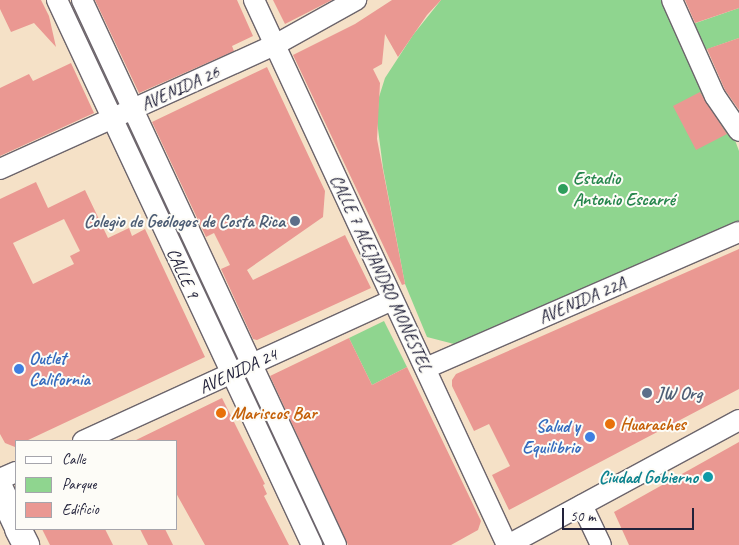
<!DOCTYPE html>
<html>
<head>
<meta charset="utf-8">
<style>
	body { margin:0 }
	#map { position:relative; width:739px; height:545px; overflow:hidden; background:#f5e1c7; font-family:Caveat,sans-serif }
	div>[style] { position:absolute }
	.green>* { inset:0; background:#8fd58f }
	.building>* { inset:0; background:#ea9892 }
	.roads { filter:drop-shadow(1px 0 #6c656c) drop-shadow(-1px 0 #6c656c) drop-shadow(0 1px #6c656c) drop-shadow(0 -1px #6c656c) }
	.minor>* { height:20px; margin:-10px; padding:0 10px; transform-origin:10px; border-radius:10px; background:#fff }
	.major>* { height:26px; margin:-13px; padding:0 13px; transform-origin:13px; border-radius:13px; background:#fff }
	.dots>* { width:14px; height:14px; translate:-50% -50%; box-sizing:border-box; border:2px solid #fdfcf7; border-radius:50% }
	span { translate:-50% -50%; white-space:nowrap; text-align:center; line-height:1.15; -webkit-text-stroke:4px #fdfcf7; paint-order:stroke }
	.street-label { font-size:18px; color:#22223b }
	.leisure-label { font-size:18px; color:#27864d; font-weight:700 }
	.left { translate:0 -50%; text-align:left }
	.service-label { font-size:18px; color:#4e5e75; font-weight:700 }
	.right { translate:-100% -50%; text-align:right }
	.shop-label { font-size:18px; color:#366cbe; font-weight:700 }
	.food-label { font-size:18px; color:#c56008; font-weight:700 }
	.culture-label { font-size:18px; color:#0d838f; font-weight:700 }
	.legend { position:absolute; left:15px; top:440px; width:162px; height:90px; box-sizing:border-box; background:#fdfcf7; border:1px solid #a5a5ac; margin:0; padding:6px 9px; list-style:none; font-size:15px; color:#22223b }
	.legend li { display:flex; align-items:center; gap:10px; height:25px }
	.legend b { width:25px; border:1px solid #a5a5ac }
	.scale { position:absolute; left:562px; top:508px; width:132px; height:22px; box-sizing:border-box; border:2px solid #22223b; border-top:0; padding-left:6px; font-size:15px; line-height:18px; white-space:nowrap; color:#22223b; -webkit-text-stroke:4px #fdfcf7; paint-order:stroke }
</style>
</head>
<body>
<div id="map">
	<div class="green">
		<div style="clip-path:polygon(441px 0,679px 0,690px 25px,739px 8px,739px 38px,702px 51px,739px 151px,739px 225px,454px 344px,427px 337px,405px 284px,383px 168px,377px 121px,379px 97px,385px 78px,413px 35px)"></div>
		<div style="clip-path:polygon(384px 321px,407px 367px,372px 385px,349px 338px)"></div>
	</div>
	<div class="building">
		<div style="clip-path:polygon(0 0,41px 0,49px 16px,56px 47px,34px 23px,11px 32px,0 9px)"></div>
		<div style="clip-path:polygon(95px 0,237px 0,253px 36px,232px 46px,234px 51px,139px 93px)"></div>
		<div style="clip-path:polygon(273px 0,332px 0,285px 24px)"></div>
		<div style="clip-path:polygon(392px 0,441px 0,427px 15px,398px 57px,385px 34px,382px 64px,373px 69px,380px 83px,377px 139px,405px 284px,402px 285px,293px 55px,355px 24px)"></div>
		<div style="clip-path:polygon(685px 0,739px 0,739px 8px,695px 23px)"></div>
		<div style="clip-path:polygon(739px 38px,739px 110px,725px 90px,707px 49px)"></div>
		<div style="clip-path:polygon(71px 63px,94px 113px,0 156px,0 88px,29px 74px,33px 81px)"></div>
		<div style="clip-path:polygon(267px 67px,325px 191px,323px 217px,247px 270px,253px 280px,345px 235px,371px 288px,257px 340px,253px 339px,221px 269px,230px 265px,214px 233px,206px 237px,152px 122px)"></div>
		<div style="clip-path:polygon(700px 92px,727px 134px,696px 150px,673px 106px)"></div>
		<div style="clip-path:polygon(evenodd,36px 182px,48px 208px,85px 190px,108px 238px,129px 228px,132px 236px,145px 229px,205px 357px,26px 441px,16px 441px,15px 447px,5px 443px,0 434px,0 199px,36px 182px,64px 219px,80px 251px,70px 256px,74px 264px,33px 284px,13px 243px,64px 219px)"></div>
		<div style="clip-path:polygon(739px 249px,739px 389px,509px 510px,492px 475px,510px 466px,489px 424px,474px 431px,452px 386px,452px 380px,456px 374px)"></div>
		<div style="clip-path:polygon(349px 338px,372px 385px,407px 367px,481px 521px,478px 530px,451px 545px,348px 545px,270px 376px)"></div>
		<div style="clip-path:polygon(222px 398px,265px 484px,263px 485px,267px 494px,264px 496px,289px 545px,205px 545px,176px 493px,176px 441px,134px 441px)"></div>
		<div style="clip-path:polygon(739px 442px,739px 545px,629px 545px,614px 512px)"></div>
		<div style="clip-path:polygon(42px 529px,105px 529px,113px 545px,50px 545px)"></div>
		<div style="clip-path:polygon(140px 529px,165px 529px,173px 545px,148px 545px)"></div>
	</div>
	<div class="roads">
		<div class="minor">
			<div style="left:57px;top:0;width:602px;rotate:64.93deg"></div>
			<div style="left:82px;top:0;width:601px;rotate:65.01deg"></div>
			<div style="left:254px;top:0;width:601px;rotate:65.1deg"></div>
			<div style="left:672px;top:0;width:105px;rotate:65.9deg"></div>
			<div style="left:715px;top:96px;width:42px;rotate:55.6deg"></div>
			<div style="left:0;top:169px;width:302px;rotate:-24.3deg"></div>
			<div style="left:275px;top:45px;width:93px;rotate:-29.1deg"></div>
			<div style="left:426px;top:368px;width:341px;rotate:-23.5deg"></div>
			<div style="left:83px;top:441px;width:340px;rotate:-24.5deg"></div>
			<div style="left:0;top:479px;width:17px;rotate:-24deg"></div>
			<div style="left:582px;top:505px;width:44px;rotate:64.6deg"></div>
			<div style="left:508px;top:545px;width:263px;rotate:-28.4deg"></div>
		</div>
		<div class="major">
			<div style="left:0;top:489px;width:38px;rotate:65deg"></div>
			<div style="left:18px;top:529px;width:18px;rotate:63deg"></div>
		</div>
	</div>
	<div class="dots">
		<div style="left:563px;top:189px;background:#2e9e5b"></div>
		<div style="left:295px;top:221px;background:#5c6f8a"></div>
		<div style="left:19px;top:369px;background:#3f7fe0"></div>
		<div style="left:647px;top:393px;background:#5c6f8a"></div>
		<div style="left:221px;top:413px;background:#e8710a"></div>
		<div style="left:610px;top:424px;background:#e8710a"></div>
		<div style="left:590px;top:437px;background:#3f7fe0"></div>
		<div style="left:708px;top:477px;background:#0f9aa8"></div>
	</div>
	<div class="street-label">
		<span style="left:180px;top:88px;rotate:-24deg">AVENIDA 26</span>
		<span style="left:183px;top:273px;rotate:65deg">CALLE 9</span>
		<span style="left:381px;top:273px;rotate:65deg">CALLE 7 ALEJANDRO MONESTEL</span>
		<span style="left:582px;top:300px;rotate:-23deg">AVENIDA 22A</span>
		<span style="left:238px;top:371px;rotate:-25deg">AVENIDA 24</span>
	</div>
	<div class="leisure-label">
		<span class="left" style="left:573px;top:189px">Estadio<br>Antonio Escarré</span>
	</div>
	<div class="service-label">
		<span class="right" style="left:285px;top:221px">Colegio de Geólogos de Costa Rica</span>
		<span class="left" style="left:657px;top:393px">JW Org</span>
	</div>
	<div class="shop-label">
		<span class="left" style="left:29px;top:369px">Outlet<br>California</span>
		<span class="right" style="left:580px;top:437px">Salud y<br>Equilibrio</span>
	</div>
	<div class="food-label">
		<span class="left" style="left:231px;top:413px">Mariscos Bar</span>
		<span class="left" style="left:620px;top:424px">Huaraches</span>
	</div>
	<div class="culture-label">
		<span class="right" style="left:698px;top:477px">Ciudad Gobierno</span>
	</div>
	<ul class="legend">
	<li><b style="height:6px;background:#fff"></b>Calle</li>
	<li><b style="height:14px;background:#8fd58f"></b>Parque</li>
	<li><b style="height:14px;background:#ea9892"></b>Edificio</li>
	</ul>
	<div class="scale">50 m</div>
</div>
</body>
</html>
